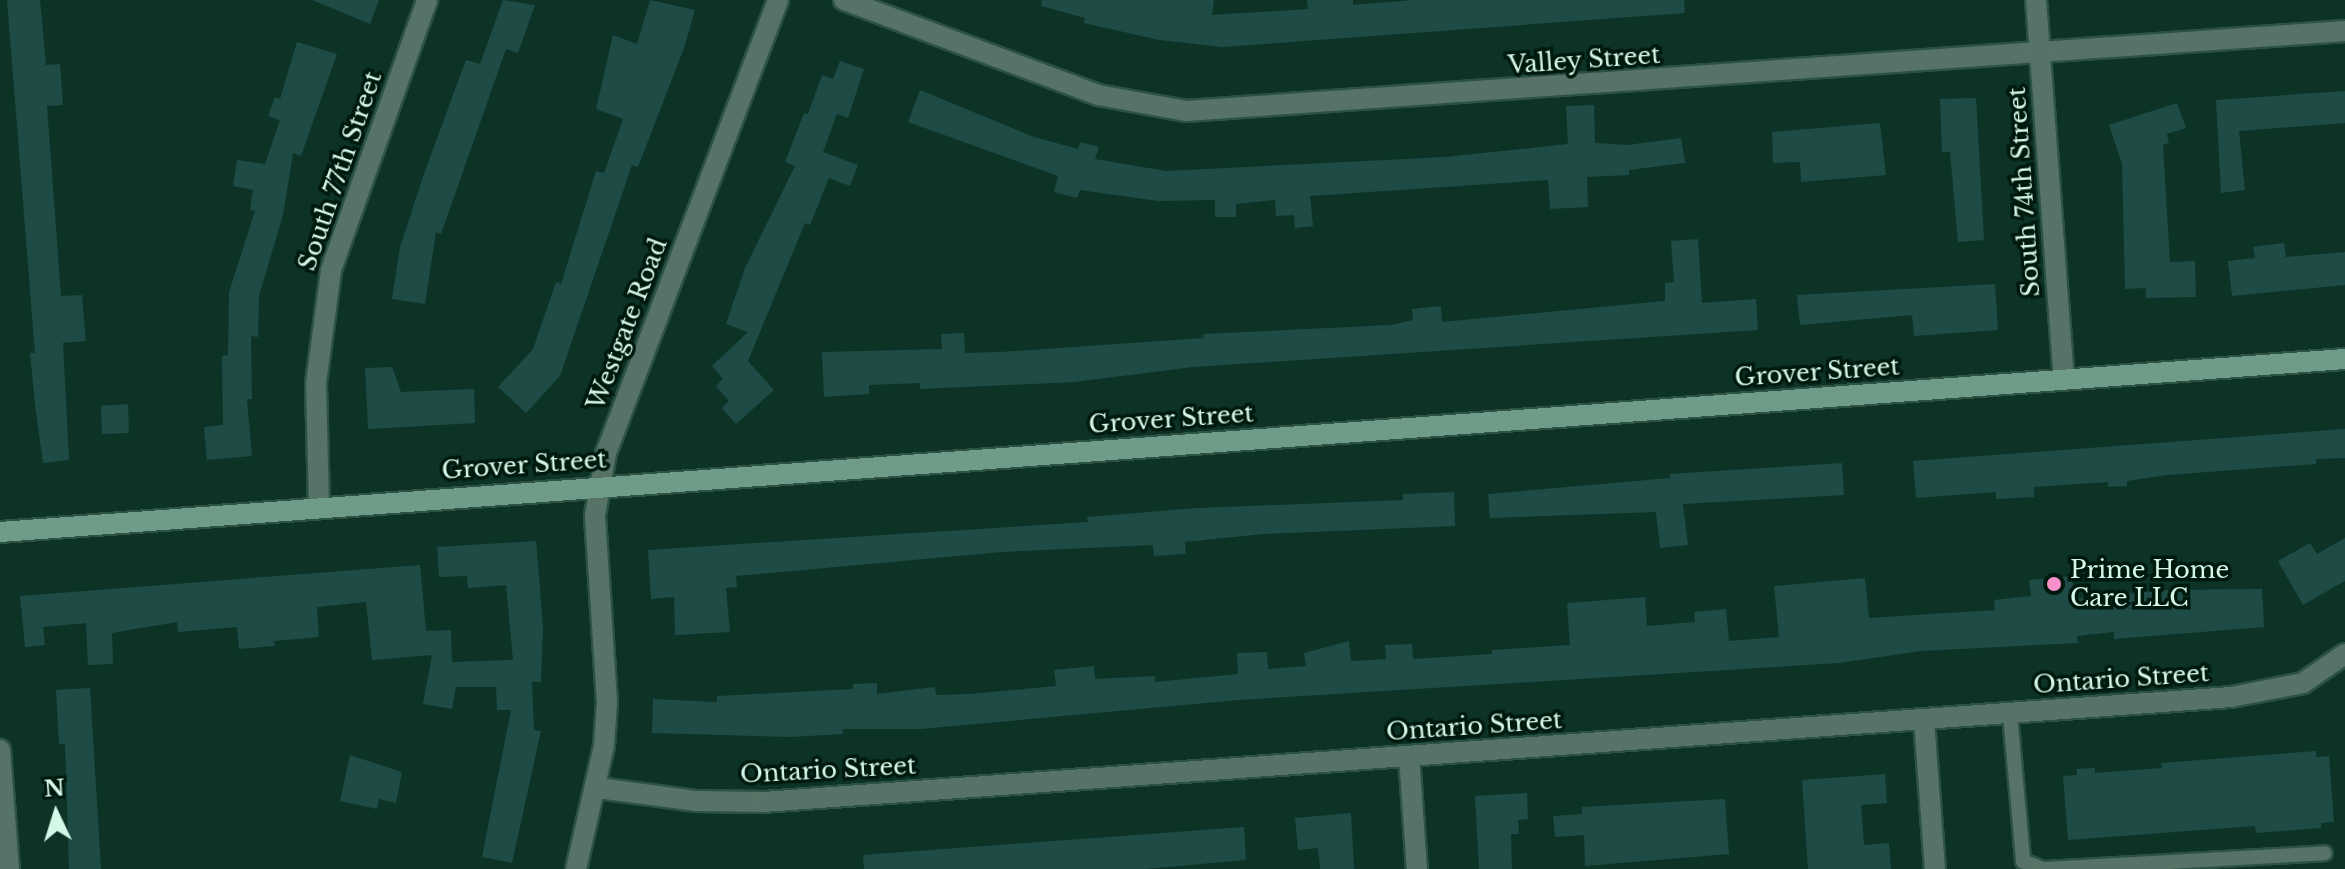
<!DOCTYPE html>
<html>
<head>
<meta charset="utf-8">
<style>
	body { margin:0 }
	#map { position:relative; width:2345px; height:869px; overflow:hidden; background:#0c3326; font-family:"Libre Baskerville",serif }
	div>[style] { position:absolute }
	.building>* { inset:0; background:#1f4b46 }
	.roads { filter:drop-shadow(2px 0 #2c5245) drop-shadow(-2px 0 #2c5245) drop-shadow(0 2px #2c5245) drop-shadow(0 -2px #2c5245) }
	.lane>* { height:14px; margin:-7px; padding:0 7px; transform-origin:7px; border-radius:7px; background:#577367 }
	.street>* { height:20px; margin:-10px; padding:0 10px; transform-origin:10px; border-radius:10px; background:#577367 }
	.secondary>* { height:20px; margin:-10px; padding:0 10px; transform-origin:10px; border-radius:10px; background:#6f9c88 }
	.dots>* { width:22px; height:22px; translate:-50% -50%; box-sizing:border-box; border:4px solid #00190f; border-radius:50% }
	span { translate:-50% -50%; white-space:nowrap; text-align:center; line-height:1.15; -webkit-text-stroke:7px #00190f; paint-order:stroke }
	.street-label { font-size:24px; color:#d4f7e7 }
	.poi-label { font-size:24px; color:#d4f7e7 }
	.left { translate:0 -50%; text-align:left }
	.north { position:absolute; left:16px; top:773px; width:80px; height:80px; -webkit-text-stroke:6px #00190f; paint-order:stroke; rotate:356deg; font-size:22px; font-weight:700; line-height:32px; text-align:center; color:#d4f7e7 }
	.north::after { content:''; display:block; margin:auto; width:28px; height:36px; background:#d4f7e7; clip-path:polygon(50% 0,100% 100%,50% 72%,0 100%) }
</style>
</head>
<body>
<div id="map">
	<div class="building">
		<div style="clip-path:polygon(7px 0,40px 0,46px 65px,60px 64px,63px 105px,47px 106px,61px 296px,82px 295px,86px 341px,63px 343px,69px 460px,43px 463px,35px 404px,30px 353px,35px 353px)"></div>
		<div style="clip-path:polygon(312px 0,379px 0,370px 24px)"></div>
		<div style="clip-path:polygon(503px 0,535px 5px,518px 53px,506px 49px,441px 234px,436px 232px,425px 304px,392px 299px,400px 247px,425px 171px,466px 60px,480px 64px)"></div>
		<div style="clip-path:polygon(650px 0,695px 10px,684px 48px,638px 167px,632px 165px,560px 376px,526px 413px,498px 387px,533px 349px,556px 282px,561px 284px,596px 171px,604px 173px,623px 119px,596px 109px,613px 35px,637px 44px)"></div>
		<div style="clip-path:polygon(1042px 0,1214px 0,1212px 15px,1308px 9px,1307px 0,1353px 0,1353px 5px,1413px 0,1684px 0,1685px 13px,1223px 47px,1159px 40px,1084px 23px,1085px 18px,1041px 6px)"></div>
		<div style="clip-path:polygon(297px 42px,337px 54px,301px 156px,293px 153px,283px 215px,259px 296px,258px 337px,251px 336px,252px 399px,247px 399px,252px 456px,207px 460px,204px 427px,223px 425px,222px 356px,228px 355px,229px 292px,255px 211px,250px 210px,253px 190px,233px 186px,237px 160px,265px 164px,280px 120px,268px 116px,275px 97px,280px 99px)"></div>
		<div style="clip-path:polygon(840px 61px,864px 69px,848px 118px,837px 114px,823px 152px,858px 165px,850px 186px,829px 178px,810px 225px,805px 223px,748px 361px,774px 390px,736px 424px,722px 408px,729px 401px,716px 386px,723px 379px,712px 366px,748px 332px,726px 324px,745px 268px,795px 166px,785px 162px,804px 113px,808px 114px,822px 75px,833px 79px)"></div>
		<div style="clip-path:polygon(920px 90px,1031px 136px,1078px 149px,1080px 142px,1099px 147px,1095px 159px,1166px 171px,1445px 157px,1568px 144px,1566px 106px,1594px 105px,1595px 143px,1627px 145px,1681px 138px,1685px 163px,1629px 170px,1629px 175px,1587px 177px,1588px 207px,1550px 209px,1548px 180px,1310px 196px,1313px 226px,1295px 228px,1294px 215px,1276px 216px,1275px 200px,1236px 204px,1236px 217px,1215px 217px,1215px 200px,1158px 201px,1080px 190px,1077px 198px,1054px 192px,1058px 176px,908px 122px)"></div>
		<div style="clip-path:polygon(2345px 91px,2345px 123px,2239px 131px,2245px 190px,2221px 193px,2216px 100px)"></div>
		<div style="clip-path:polygon(1976px 98px,1984px 240px,1958px 242px,1950px 152px,1942px 152px,1940px 99px)"></div>
		<div style="clip-path:polygon(2177px 103px,2186px 128px,2167px 134px,2169px 143px,2163px 145px,2170px 262px,2195px 261px,2196px 297px,2146px 298px,2146px 288px,2125px 289px,2122px 164px,2109px 125px)"></div>
		<div style="clip-path:polygon(1880px 123px,1886px 175px,1801px 182px,1800px 162px,1773px 163px,1772px 132px)"></div>
		<div style="clip-path:polygon(1698px 239px,1702px 303px,1756px 299px,1758px 330px,1193px 367px,1074px 382px,920px 389px,920px 383px,869px 385px,869px 394px,824px 397px,822px 352px,942px 349px,941px 334px,964px 333px,965px 353px,1000px 352px,1204px 338px,1203px 334px,1391px 325px,1413px 320px,1412px 309px,1441px 306px,1442px 322px,1665px 301px,1665px 283px,1674px 282px,1671px 241px)"></div>
		<div style="clip-path:polygon(2284px 243px,2286px 257px,2345px 252px,2345px 285px,2232px 296px,2228px 261px,2255px 258px,2253px 247px)"></div>
		<div style="clip-path:polygon(1995px 284px,1998px 330px,1914px 336px,1912px 315px,1800px 325px,1797px 295px)"></div>
		<div style="clip-path:polygon(392px 367px,401px 392px,474px 389px,475px 423px,368px 429px,365px 368px)"></div>
		<div style="clip-path:polygon(128px 404px,129px 433px,102px 434px,101px 406px)"></div>
		<div style="clip-path:polygon(2345px 429px,2345px 458px,2316px 459px,2316px 464px,2167px 475px,2127px 481px,2127px 486px,2108px 487px,2108px 482px,2034px 487px,2034px 497px,1996px 499px,1996px 492px,1916px 498px,1913px 461px)"></div>
		<div style="clip-path:polygon(1842px 463px,1844px 495px,1683px 504px,1688px 545px,1660px 548px,1656px 512px,1490px 518px,1488px 494px,1670px 478px,1670px 474px)"></div>
		<div style="clip-path:polygon(1454px 492px,1455px 526px,1263px 534px,1185px 542px,1186px 554px,1154px 556px,1153px 545px,1001px 552px,736px 576px,737px 587px,726px 588px,730px 632px,675px 635px,674px 597px,651px 599px,648px 550px,1088px 522px,1087px 517px,1198px 508px,1403px 500px,1403px 494px)"></div>
		<div style="clip-path:polygon(2345px 538px,2345px 581px,2303px 605px,2278px 561px,2310px 543px,2317px 554px)"></div>
		<div style="clip-path:polygon(536px 541px,543px 626px,541px 682px,532px 682px,534px 730px,541px 731px,512px 863px,482px 857px,511px 710px,497px 710px,496px 687px,456px 687px,452px 709px,423px 704px,432px 655px,372px 660px,366px 602px,317px 607px,319px 637px,274px 641px,275px 646px,239px 649px,237px 627px,178px 632px,177px 622px,112px 633px,113px 664px,88px 665px,86px 623px,43px 627px,45px 645px,25px 647px,20px 596px,420px 565px,426px 631px,451px 630px,452px 662px,513px 660px,506px 585px,468px 588px,467px 576px,439px 577px,437px 547px)"></div>
		<div style="clip-path:polygon(2072px 576px,2074px 599px,2167px 590px,2262px 589px,2264px 627px,2114px 639px,2114px 632px,2077px 636px,2078px 643px,1921px 651px,1839px 663px,1239px 700px,921px 729px,842px 729px,843px 734px,791px 737px,652px 733px,653px 699px,717px 702px,717px 696px,853px 689px,853px 684px,877px 683px,877px 694px,935px 687px,936px 695px,969px 694px,1056px 686px,1054px 670px,1094px 666px,1095px 679px,1155px 676px,1155px 682px,1238px 674px,1237px 653px,1267px 652px,1268px 669px,1306px 666px,1304px 653px,1349px 641px,1351px 661px,1386px 659px,1385px 645px,1412px 644px,1413px 659px,1492px 654px,1492px 650px,1570px 645px,1567px 603px,1645px 597px,1647px 626px,1695px 622px,1694px 612px,1726px 609px,1729px 641px,1779px 637px,1774px 586px,1865px 578px,1869px 618px,1995px 610px,1994px 600px,2031px 596px,2029px 580px)"></div>
		<div style="clip-path:polygon(90px 688px,101px 869px,69px 869px,65px 744px,59px 744px,56px 690px)"></div>
		<div style="clip-path:polygon(2316px 751px,2316px 757px,2329px 756px,2334px 822px,2321px 823px,2321px 828px,2256px 833px,2255px 826px,2068px 840px,2063px 776px,2077px 775px,2077px 769px,2095px 768px,2095px 773px,2162px 768px,2161px 763px)"></div>
		<div style="clip-path:polygon(350px 755px,402px 772px,396px 803px,379px 799px,377px 809px,340px 801px)"></div>
		<div style="clip-path:polygon(1885px 774px,1887px 803px,1861px 805px,1864px 845px,1889px 843px,1891px 869px,1808px 869px,1802px 780px)"></div>
		<div style="clip-path:polygon(1527px 793px,1528px 819px,1518px 820px,1519px 834px,1511px 834px,1512px 869px,1479px 869px,1475px 796px)"></div>
		<div style="clip-path:polygon(1725px 799px,1729px 854px,1585px 866px,1584px 835px,1555px 837px,1553px 816px,1582px 814px,1582px 807px)"></div>
		<div style="clip-path:polygon(1351px 813px,1354px 869px,1320px 869px,1318px 848px,1298px 850px,1295px 818px)"></div>
		<div style="clip-path:polygon(1244px 827px,1246px 860px,1145px 869px,864px 869px,863px 855px)"></div>
	</div>
	<div class="roads">
		<div class="lane">
			<div style="left:2010px;top:714px;width:148px;rotate:84.9deg"></div>
			<div style="left:2023px;top:861px;width:22px;rotate:22deg"></div>
			<div style="left:2043px;top:869px;width:282px;rotate:-3.2deg"></div>
		</div>
		<div class="street">
			<div style="left:844px;top:0;width:271px;rotate:20.5deg"></div>
			<div style="left:1098px;top:95px;width:89px;rotate:10.3deg"></div>
			<div style="left:1186px;top:111px;width:1162px;rotate:-3.95deg"></div>
			<div style="left:2036px;top:0;width:381px;rotate:85.8deg"></div>
			<div style="left:319px;top:506px;width:123px;rotate:-91.4deg"></div>
			<div style="left:316px;top:383px;width:114px;rotate:-82.4deg"></div>
			<div style="left:331px;top:270px;width:287px;rotate:-70.4deg"></div>
			<div style="left:1924px;top:720px;width:149px;rotate:85.8deg"></div>
			<div style="left:0;top:750px;width:119px;rotate:85.7deg"></div>
			<div style="left:1409px;top:756px;width:113px;rotate:86deg"></div>
			<div style="left:598px;top:788px;width:100px;rotate:7.5deg"></div>
			<div style="left:697px;top:801px;width:66px;rotate:0.9deg"></div>
			<div style="left:763px;top:802px;width:1472px;rotate:-4.09deg"></div>
			<div style="left:2231px;top:697px;width:73px;rotate:-11deg"></div>
			<div style="left:2303px;top:683px;width:51px;rotate:-34.6deg"></div>
			<div style="left:576px;top:869px;width:126px;rotate:-77.2deg"></div>
			<div style="left:604px;top:746px;width:44px;rotate:-86.1deg"></div>
			<div style="left:607px;top:702px;width:187px;rotate:-93.7deg"></div>
			<div style="left:595px;top:515px;width:63px;rotate:-79.9deg"></div>
			<div style="left:606px;top:453px;width:485px;rotate:-69.2deg"></div>
		</div>
		<div class="secondary">
			<div style="left:0;top:532px;width:2351px;rotate:-4.22deg"></div>
		</div>
	</div>
	<div class="dots">
		<div style="left:2054px;top:584px;background:#f990ca"></div>
	</div>
	<div class="street-label">
		<span style="left:1584px;top:60px;rotate:-4deg">Valley Street</span>
		<span style="left:340px;top:171px;rotate:-71deg">South 77th Street</span>
		<span style="left:2024px;top:192px;rotate:-94deg">South 74th Street</span>
		<span style="left:627px;top:324px;rotate:-69deg">Westgate Road</span>
		<span style="left:1817px;top:372px;rotate:-4deg">Grover Street</span>
		<span style="left:1171px;top:419px;rotate:-4deg">Grover Street</span>
		<span style="left:524px;top:465px;rotate:-4deg">Grover Street</span>
		<span style="left:2121px;top:679px;rotate:-4deg">Ontario Street</span>
		<span style="left:1474px;top:726px;rotate:-4deg">Ontario Street</span>
		<span style="left:828px;top:770px;rotate:-3deg">Ontario Street</span>
	</div>
	<div class="poi-label">
		<span class="left" style="left:2070px;top:584px">Prime Home<br>Care LLC</span>
	</div>
	<div class="north">N</div>
</div>
</body>
</html>
